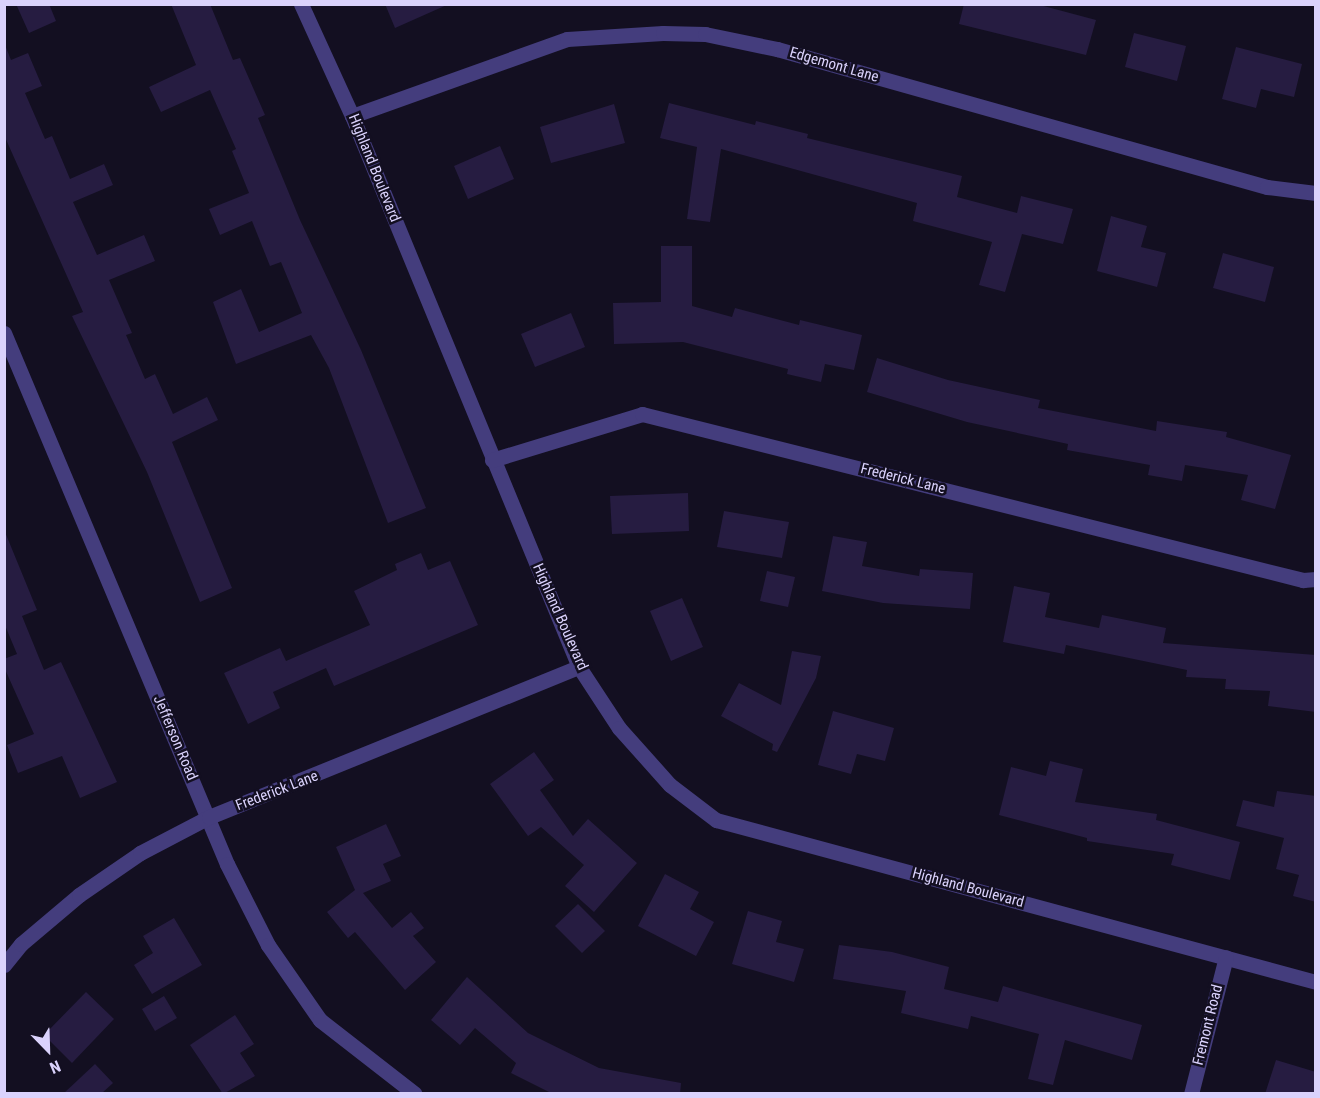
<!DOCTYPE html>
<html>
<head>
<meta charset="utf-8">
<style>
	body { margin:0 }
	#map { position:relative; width:1320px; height:1098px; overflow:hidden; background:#130f21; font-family:"Roboto Condensed",sans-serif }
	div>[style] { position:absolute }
	.building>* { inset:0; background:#261c41 }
	.minor>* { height:15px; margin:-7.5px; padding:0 7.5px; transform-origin:7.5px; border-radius:7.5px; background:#443d7d }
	span { translate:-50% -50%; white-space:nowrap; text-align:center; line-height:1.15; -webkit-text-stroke:5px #130f21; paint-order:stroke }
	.street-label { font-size:15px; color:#dad2fc }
	.frame { position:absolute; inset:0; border:6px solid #dad2fc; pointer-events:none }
	.north { position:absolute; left:18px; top:1020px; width:60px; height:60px; -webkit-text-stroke:4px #130f21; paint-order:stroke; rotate:157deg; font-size:16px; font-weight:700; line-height:24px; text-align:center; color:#dad2fc }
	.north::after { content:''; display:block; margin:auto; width:21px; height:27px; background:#dad2fc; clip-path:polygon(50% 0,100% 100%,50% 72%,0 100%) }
</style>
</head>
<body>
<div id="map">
	<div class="building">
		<div style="clip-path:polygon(16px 4px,49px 4px,56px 21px,29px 33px)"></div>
		<div style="clip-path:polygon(171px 4px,210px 4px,233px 60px,240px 58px,265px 115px,258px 118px,300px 220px,361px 350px,426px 508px,388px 523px,329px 368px,311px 335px,236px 364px,213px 302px,241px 289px,259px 332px,302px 313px,281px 262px,270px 266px,252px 221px,220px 235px,209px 209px,249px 193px,232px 151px,236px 149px,210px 90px,161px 112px,149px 87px,196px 65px)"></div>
		<div style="clip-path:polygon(385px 4px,449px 4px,395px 28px)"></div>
		<div style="clip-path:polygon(964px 4px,1036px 4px,1096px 20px,1086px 55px,959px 24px)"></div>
		<div style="clip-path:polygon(1134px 33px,1186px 46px,1177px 81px,1125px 67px)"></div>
		<div style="clip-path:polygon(5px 45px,11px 60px,28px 53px,42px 86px,25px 93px,45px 139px,52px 136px,70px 179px,104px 164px,113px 185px,73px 202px,97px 255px,144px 235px,155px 261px,109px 280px,132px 333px,126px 335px,145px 379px,155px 374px,173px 414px,207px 397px,218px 420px,172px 442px,232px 588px,200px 602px,147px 472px,72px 316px,83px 312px,4px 135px)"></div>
		<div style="clip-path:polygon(1236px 47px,1302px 64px,1294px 97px,1261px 89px,1256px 108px,1222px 99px)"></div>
		<div style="clip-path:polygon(669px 103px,755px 125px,756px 121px,808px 134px,807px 138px,962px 176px,957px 197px,1017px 213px,1021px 196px,1073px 209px,1063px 244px,1022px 234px,1005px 292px,979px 285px,992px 242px,913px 221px,917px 203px,721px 149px,710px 222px,687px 219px,697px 147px,660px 138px)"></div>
		<div style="clip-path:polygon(614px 104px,625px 143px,551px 163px,540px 127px)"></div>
		<div style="clip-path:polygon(500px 146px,514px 179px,468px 199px,454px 166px)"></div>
		<div style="clip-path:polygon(1111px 216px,1147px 226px,1141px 247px,1166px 253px,1157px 287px,1097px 271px)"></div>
		<div style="clip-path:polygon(661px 246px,692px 246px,692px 306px,732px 317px,735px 308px,799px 325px,800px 320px,862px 335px,854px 370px,825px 364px,821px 382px,787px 374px,788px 369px,683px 342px,614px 344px,613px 303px,661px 302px)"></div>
		<div style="clip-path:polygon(1223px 253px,1274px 267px,1265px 302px,1213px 288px)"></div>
		<div style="clip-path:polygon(571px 313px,585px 347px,535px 367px,521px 334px)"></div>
		<div style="clip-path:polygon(877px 358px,948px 380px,1040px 400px,1038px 408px,1156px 431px,1157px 421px,1227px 432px,1226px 437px,1291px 455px,1275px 509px,1241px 500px,1248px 475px,1185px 465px,1182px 481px,1148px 475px,1150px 465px,1067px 450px,1068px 444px,967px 422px,867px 392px)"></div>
		<div style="clip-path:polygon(688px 493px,689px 531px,612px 534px,610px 496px)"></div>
		<div style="clip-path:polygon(724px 511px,789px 522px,782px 558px,717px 547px)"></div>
		<div style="clip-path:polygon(5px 532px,37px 610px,22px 616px,44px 670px,61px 662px,117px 782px,80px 798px,62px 756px,18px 773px,7px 745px,34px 734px,4px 667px,4px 659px,17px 654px,4px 623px)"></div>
		<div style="clip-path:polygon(833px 536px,867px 542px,862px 566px,919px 576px,920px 569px,973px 573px,970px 609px,883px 603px,822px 591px)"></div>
		<div style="clip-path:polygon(421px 553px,428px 570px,450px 561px,478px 625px,334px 686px,326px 668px,273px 692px,280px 708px,248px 724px,224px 673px,280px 648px,286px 661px,370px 625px,354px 591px,397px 570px,395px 564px)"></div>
		<div style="clip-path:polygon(767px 571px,795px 577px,788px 607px,760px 601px)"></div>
		<div style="clip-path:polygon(1014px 586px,1050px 593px,1045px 617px,1099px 628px,1102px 615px,1166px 628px,1163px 643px,1316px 655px,1316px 712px,1268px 706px,1270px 691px,1225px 689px,1226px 679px,1186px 677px,1187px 670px,1066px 645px,1064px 654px,1003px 642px)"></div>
		<div style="clip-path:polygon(682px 598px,703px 647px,671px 661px,650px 611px)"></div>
		<div style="clip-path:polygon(792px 651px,821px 656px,816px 678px,777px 752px,772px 750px,773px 744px,721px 716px,739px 683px,781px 705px)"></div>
		<div style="clip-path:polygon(833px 711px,894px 728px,885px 761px,857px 754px,851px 774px,818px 765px)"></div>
		<div style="clip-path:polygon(534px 752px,554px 780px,540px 790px,573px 836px,588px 819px,637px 863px,594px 912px,565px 886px,584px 865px,541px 827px,528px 836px,490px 784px)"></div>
		<div style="clip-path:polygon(1050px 761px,1083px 769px,1075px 802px,1157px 814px,1156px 820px,1240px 842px,1230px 880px,1171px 865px,1174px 854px,1087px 841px,1087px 838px,999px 815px,1011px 767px,1046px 776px)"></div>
		<div style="clip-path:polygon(1277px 791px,1316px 796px,1316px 902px,1293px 896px,1299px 875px,1276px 869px,1284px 838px,1236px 826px,1243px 800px,1274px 807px)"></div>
		<div style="clip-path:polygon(386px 824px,401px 856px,383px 864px,391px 881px,363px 893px,392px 928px,411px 912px,424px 928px,413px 936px,436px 962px,405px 990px,355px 932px,348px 938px,327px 912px,355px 890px,336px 847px)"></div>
		<div style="clip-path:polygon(665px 874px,699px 892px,690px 909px,714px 922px,696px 956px,638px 926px)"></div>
		<div style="clip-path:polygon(578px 904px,605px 931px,582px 953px,555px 926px)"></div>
		<div style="clip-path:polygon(748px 911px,782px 921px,776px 942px,804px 949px,794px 982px,732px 964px)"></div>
		<div style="clip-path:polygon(174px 918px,202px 965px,152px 994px,134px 965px,153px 953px,143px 936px)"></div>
		<div style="clip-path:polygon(839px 945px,892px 952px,949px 967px,944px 989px,998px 1002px,1003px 986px,1142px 1025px,1132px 1060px,1065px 1040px,1053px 1085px,1028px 1079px,1039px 1034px,971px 1016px,968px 1029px,901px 1013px,906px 991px,833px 979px)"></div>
		<div style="clip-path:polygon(467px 977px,528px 1033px,599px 1068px,681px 1083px,680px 1094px,553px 1094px,511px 1073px,516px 1063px,475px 1028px,460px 1045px,431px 1020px)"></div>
		<div style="clip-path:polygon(86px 992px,114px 1019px,72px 1063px,44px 1035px)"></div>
		<div style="clip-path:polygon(164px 996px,177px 1018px,155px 1031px,142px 1009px)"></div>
		<div style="clip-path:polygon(235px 1015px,254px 1044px,240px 1053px,255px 1076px,223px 1094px,190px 1045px)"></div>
		<div style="clip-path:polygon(1276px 1060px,1316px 1072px,1316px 1094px,1265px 1094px)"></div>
		<div style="clip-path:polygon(95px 1064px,113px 1083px,101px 1094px,63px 1094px)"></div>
	</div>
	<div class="minor">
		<div style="left:301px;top:4px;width:123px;rotate:65.5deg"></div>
		<div style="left:352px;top:116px;width:596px;rotate:67.61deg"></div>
		<div style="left:579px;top:667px;width:73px;rotate:56.7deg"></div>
		<div style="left:619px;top:728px;width:76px;rotate:48.2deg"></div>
		<div style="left:670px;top:785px;width:58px;rotate:37.3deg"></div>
		<div style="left:716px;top:820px;width:621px;rotate:15.11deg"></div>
		<div style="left:352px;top:116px;width:228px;rotate:-19.7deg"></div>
		<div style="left:567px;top:39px;width:96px;rotate:-3.6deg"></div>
		<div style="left:663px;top:33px;width:42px;rotate:1.4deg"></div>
		<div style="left:705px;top:34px;width:74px;rotate:11.8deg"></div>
		<div style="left:777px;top:49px;width:509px;rotate:15.73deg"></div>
		<div style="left:1267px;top:187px;width:49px;rotate:7deg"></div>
		<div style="left:4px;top:333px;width:576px;rotate:67.22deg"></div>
		<div style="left:227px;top:864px;width:91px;rotate:63.2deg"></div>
		<div style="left:268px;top:945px;width:91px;rotate:55.3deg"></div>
		<div style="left:320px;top:1020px;width:120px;rotate:37.9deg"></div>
		<div style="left:492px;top:460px;width:157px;rotate:-17deg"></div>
		<div style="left:642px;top:414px;width:682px;rotate:14.1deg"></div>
		<div style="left:1303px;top:580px;width:13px;rotate:-4deg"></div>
		<div style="left:4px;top:965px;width:27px;rotate:-51deg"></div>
		<div style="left:21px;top:944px;width:76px;rotate:-40.2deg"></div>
		<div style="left:79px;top:895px;width:74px;rotate:-34.5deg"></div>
		<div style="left:140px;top:853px;width:78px;rotate:-27.6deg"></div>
		<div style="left:209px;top:817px;width:399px;rotate:-22.1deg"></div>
		<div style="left:1191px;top:1094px;width:141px;rotate:-75.7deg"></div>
	</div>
	<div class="street-label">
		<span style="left:834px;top:65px;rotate:16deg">Edgemont Lane</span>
		<span style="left:374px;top:168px;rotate:68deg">Highland Boulevard</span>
		<span style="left:903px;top:479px;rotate:14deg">Frederick Lane</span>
		<span style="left:560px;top:617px;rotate:66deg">Highland Boulevard</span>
		<span style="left:175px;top:738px;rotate:67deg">Jefferson Road</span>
		<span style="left:277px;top:791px;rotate:-21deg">Frederick Lane</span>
		<span style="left:968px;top:888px;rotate:15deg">Highland Boulevard</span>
		<span style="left:1208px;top:1025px;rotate:-76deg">Fremont Road</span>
	</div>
	<div class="frame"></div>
	<div class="north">N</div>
</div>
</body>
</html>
